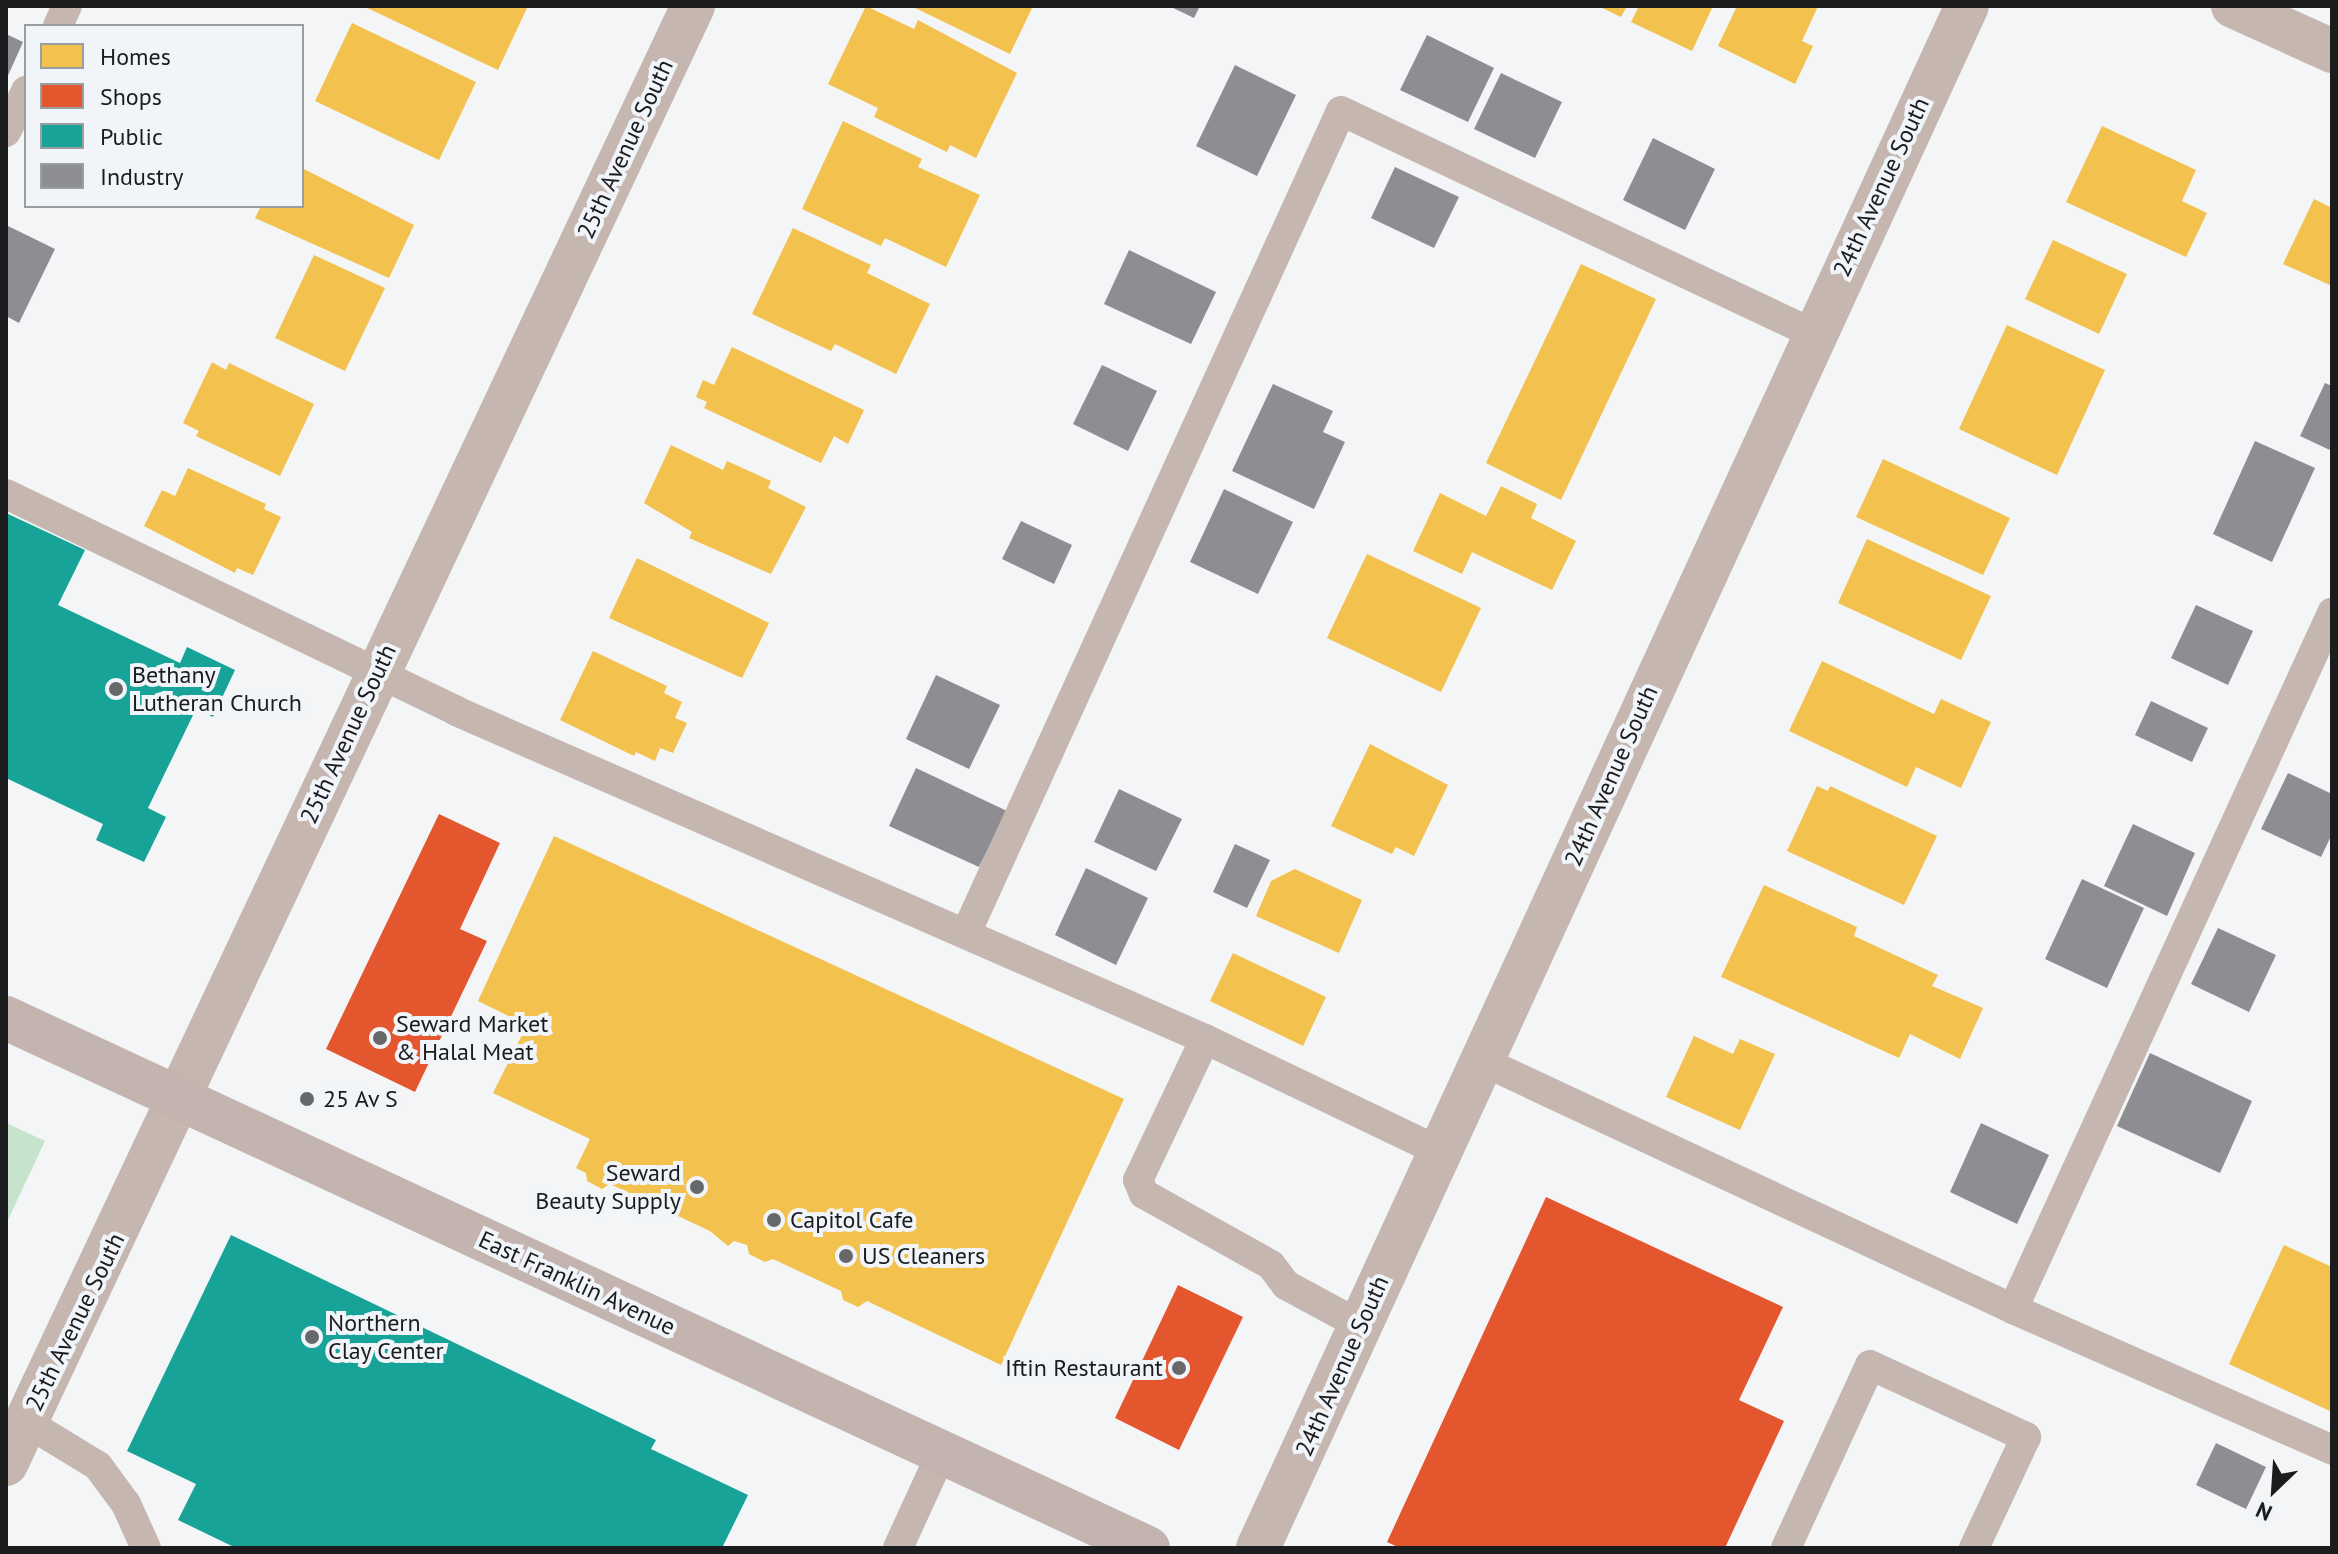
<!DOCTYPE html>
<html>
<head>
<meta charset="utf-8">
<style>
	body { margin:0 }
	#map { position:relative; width:2338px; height:1554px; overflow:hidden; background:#f3f5f7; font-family:"PT Sans",sans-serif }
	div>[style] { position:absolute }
	.green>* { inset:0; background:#c6e3cc }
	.homes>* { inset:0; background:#f2c14e }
	.shops>* { inset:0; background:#e4572e }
	.public>* { inset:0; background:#17a398 }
	.industry>* { inset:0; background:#8d8d92 }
	.lane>* { height:30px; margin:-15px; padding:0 15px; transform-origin:15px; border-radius:15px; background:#c5b6b0 }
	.street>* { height:44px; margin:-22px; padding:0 22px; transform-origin:22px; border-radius:22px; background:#c5b6b0 }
	.secondary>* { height:44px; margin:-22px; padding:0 22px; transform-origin:22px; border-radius:22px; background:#c3b4af }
	.dots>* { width:22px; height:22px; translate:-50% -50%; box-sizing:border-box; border:4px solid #f1f4f9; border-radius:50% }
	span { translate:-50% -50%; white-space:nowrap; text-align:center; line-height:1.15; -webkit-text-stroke:8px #f1f4f9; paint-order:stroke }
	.street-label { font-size:24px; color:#1b1c1e }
	.poi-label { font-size:24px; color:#1b1c1e }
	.left { translate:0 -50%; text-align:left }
	.right { translate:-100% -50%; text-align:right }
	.frame { position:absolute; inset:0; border:8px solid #1b1c1e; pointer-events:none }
	.legend { position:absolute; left:24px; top:24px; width:280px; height:184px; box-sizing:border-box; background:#f1f4f9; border:2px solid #9b9ea1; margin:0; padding:10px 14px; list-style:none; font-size:24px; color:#1b1c1e }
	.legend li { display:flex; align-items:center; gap:16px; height:40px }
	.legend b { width:40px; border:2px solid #9b9ea1 }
	.north { position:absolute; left:2234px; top:1450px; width:80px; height:80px; -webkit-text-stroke:6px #f1f4f9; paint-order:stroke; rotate:205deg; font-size:22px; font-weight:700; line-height:32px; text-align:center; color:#1b1c1e }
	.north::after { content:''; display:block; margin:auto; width:28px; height:36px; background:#1b1c1e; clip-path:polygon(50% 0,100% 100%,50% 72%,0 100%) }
</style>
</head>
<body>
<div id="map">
	<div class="green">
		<div style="clip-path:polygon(6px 1123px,45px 1141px,6px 1224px)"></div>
	</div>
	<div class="homes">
		<div style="clip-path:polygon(363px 6px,524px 6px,527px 8px,498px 70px)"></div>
		<div style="clip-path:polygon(866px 6px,914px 29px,918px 20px,1017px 73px,976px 158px,950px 145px,947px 152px,874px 117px,878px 108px,828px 84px)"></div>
		<div style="clip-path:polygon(911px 6px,1033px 6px,1010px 54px)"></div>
		<div style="clip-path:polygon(1598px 6px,1627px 6px,1621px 17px)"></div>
		<div style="clip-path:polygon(1639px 6px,1713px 6px,1692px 51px,1631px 22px)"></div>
		<div style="clip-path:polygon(1737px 6px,1818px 6px,1802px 41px,1813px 46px,1795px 84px,1718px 46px)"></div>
		<div style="clip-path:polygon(352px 23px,476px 82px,439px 160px,315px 101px)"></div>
		<div style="clip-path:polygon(843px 121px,922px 159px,918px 167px,980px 195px,946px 267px,885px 238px,881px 246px,802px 209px)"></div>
		<div style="clip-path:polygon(2102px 126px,2196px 170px,2182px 201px,2207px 213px,2186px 257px,2066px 202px)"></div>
		<div style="clip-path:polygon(302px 168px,414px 225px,389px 278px,255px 218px,261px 206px,302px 206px)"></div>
		<div style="clip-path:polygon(2314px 199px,2332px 208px,2332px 286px,2283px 264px)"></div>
		<div style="clip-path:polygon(793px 228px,871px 265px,867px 273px,930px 304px,896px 374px,835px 344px,831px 351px,752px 314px)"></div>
		<div style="clip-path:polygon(2053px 240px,2127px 274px,2099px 334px,2025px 299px)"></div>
		<div style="clip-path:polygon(314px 255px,385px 288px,345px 371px,275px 338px)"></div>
		<div style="clip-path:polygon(1581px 264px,1656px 299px,1561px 500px,1486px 463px)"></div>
		<div style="clip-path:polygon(2007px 325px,2105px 370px,2057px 475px,1959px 429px)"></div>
		<div style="clip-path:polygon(732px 347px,864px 410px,848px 444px,834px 436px,821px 463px,704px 408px,707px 402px,696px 397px,703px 380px,714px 385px)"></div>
		<div style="clip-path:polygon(212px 362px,226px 370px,229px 363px,314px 404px,280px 476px,196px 436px,199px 431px,183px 423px)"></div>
		<div style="clip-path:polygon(671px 445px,723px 470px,727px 461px,771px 481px,768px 488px,806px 507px,771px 574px,689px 538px,692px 532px,644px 503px)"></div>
		<div style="clip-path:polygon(1883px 459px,2010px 518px,1983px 575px,1856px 517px)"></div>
		<div style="clip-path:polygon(188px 468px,266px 504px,264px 509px,281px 517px,253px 575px,237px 568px,235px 573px,144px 526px,162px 490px,175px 496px)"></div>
		<div style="clip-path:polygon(1501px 486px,1537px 504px,1531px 518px,1576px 541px,1552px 590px,1472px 552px,1462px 574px,1413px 551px,1440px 493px,1486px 516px)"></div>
		<div style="clip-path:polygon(1867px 539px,1991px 596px,1961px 660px,1838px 603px)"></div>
		<div style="clip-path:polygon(1367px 554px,1481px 608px,1441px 692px,1327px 638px)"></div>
		<div style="clip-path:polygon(637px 558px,769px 623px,742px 678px,609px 618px)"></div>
		<div style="clip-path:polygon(593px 651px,667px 686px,664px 693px,682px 702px,675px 718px,687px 723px,673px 753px,660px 748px,655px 761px,636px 752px,634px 756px,560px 720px)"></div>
		<div style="clip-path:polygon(1822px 661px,1934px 714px,1941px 699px,1991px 722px,1961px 788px,1916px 767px,1907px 787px,1789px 731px)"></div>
		<div style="clip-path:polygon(1370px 744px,1448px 785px,1414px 856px,1396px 847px,1392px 854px,1331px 826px)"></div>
		<div style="clip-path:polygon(1817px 786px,1828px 791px,1830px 786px,1937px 836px,1904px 905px,1787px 851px)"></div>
		<div style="clip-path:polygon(554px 836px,1124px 1099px,1001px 1365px,867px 1301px,858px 1307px,843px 1300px,841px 1291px,773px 1259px,765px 1262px,749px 1254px,747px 1245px,734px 1241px,728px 1246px,710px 1231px,610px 1184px,602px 1189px,587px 1181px,586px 1173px,576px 1168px,590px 1139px,493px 1093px,527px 1025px,478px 1001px)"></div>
		<div style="clip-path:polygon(1295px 869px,1362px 900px,1339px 953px,1256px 916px,1271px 881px)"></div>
		<div style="clip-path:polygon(1764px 885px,1857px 927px,1854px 936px,1938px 975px,1932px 986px,1983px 1008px,1960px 1059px,1910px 1034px,1899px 1058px,1721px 977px)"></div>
		<div style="clip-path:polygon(1233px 953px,1326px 997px,1303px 1046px,1210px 1001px)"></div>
		<div style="clip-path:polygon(1694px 1036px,1733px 1054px,1740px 1039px,1775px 1054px,1740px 1130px,1666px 1097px)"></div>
		<div style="clip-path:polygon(2284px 1245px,2332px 1267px,2332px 1412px,2229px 1364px)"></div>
	</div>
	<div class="shops">
		<div style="clip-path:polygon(439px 814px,500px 843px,460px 929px,487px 941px,415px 1092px,326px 1049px)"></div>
		<div style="clip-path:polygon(1546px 1197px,1783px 1307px,1739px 1400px,1784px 1421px,1725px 1548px,1400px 1548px,1387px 1542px)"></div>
		<div style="clip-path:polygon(1178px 1285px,1243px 1317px,1179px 1450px,1115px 1418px)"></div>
	</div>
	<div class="public">
		<div style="clip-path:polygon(6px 513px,85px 550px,58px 605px,180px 663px,187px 647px,235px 670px,213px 717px,196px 709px,148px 808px,166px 817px,144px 862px,96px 840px,103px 824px,6px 778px)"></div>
		<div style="clip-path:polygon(231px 1235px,656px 1440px,651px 1449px,748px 1495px,722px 1548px,236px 1548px,178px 1520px,196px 1484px,127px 1451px)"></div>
	</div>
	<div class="industry">
		<div style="clip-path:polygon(1169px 6px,1200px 6px,1194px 18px)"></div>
		<div style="clip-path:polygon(6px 34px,23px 42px,6px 80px)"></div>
		<div style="clip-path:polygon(1427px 35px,1494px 68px,1468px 122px,1400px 90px)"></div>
		<div style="clip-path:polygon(1235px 65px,1296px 95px,1257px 176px,1196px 146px)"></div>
		<div style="clip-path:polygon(1501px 73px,1562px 102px,1535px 158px,1474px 129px)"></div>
		<div style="clip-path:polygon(1653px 138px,1715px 169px,1685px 230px,1623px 200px)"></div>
		<div style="clip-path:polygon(1395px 167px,1459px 197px,1434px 248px,1371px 218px)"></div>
		<div style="clip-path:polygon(6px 225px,55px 249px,19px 323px,6px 316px)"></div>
		<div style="clip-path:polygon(1129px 250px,1216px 292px,1191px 344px,1104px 304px)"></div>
		<div style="clip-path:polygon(1102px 365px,1157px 391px,1128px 451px,1073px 424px)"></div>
		<div style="clip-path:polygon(2325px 383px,2332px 386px,2332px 451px,2300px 436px)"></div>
		<div style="clip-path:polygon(1273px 384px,1333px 411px,1323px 432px,1345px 442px,1314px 509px,1232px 471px)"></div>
		<div style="clip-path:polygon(2255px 441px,2315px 468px,2272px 562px,2213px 534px)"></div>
		<div style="clip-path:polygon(1224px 489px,1293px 522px,1258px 594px,1190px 562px)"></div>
		<div style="clip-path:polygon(1021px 521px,1072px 545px,1054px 584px,1002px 559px)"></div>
		<div style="clip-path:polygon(2196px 605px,2253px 631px,2228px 685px,2171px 658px)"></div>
		<div style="clip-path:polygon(936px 675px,1000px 705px,969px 769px,906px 739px)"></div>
		<div style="clip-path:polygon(2151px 701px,2208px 728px,2192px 762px,2135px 735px)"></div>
		<div style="clip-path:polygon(916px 768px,1007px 811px,979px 867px,889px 826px)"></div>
		<div style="clip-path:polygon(2288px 773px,2332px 794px,2332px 834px,2321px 857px,2261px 829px)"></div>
		<div style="clip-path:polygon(1119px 789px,1182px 819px,1156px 871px,1094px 842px)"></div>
		<div style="clip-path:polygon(2133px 824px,2195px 853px,2167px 916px,2104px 886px)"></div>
		<div style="clip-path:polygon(1235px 844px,1270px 860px,1247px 908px,1213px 892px)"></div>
		<div style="clip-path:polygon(1086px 868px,1148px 898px,1116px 965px,1055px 935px)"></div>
		<div style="clip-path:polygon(2082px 879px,2144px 908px,2107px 988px,2045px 959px)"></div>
		<div style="clip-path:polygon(2218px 928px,2276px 955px,2249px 1012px,2191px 984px)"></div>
		<div style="clip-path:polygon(2150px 1053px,2252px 1101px,2220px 1173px,2117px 1126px)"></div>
		<div style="clip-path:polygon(1981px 1123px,2049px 1155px,2017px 1224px,1950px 1192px)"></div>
		<div style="clip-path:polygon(2216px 1443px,2266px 1467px,2246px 1509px,2196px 1485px)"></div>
	</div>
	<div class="lane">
		<div style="left:58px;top:26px;width:22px;rotate:-66deg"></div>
		<div style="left:6px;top:132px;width:46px;rotate:-64deg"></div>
		<div style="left:6px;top:494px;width:500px;rotate:25.7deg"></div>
		<div style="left:456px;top:711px;width:818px;rotate:23.65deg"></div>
		<div style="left:1205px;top:1039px;width:259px;rotate:25.6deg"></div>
		<div style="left:966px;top:933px;width:903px;rotate:-65.48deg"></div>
		<div style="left:1341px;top:111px;width:521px;rotate:25.24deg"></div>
		<div style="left:1205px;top:1039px;width:156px;rotate:115.4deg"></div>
		<div style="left:1138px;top:1180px;width:15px;rotate:67deg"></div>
		<div style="left:1144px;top:1194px;width:145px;rotate:29.2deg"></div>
		<div style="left:1271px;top:1265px;width:25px;rotate:53deg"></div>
		<div style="left:1286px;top:1285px;width:84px;rotate:28.4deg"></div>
		<div style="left:1482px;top:1061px;width:586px;rotate:25.03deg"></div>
		<div style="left:2013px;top:1309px;width:349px;rotate:23.8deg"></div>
		<div style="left:2013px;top:1309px;width:766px;rotate:-65.38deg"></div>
		<div style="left:26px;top:1422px;width:84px;rotate:31.4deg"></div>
		<div style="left:98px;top:1466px;width:47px;rotate:53.6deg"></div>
		<div style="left:126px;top:1504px;width:48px;rotate:65.6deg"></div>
		<div style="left:898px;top:1548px;width:106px;rotate:-65.4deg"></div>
		<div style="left:1786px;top:1548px;width:201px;rotate:-65.3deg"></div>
		<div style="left:1870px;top:1365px;width:172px;rotate:24.8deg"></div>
		<div style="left:2026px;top:1437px;width:123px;rotate:115.1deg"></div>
	</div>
	<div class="street">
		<div style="left:2233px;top:6px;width:109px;rotate:24.4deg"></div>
		<div style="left:6px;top:1464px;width:1612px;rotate:-64.77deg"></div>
		<div style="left:1258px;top:1548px;width:1697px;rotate:-65.31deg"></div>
	</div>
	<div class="secondary">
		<div style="left:6px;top:1018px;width:1259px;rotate:24.9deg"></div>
	</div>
	<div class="dots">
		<div style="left:116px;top:689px;background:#67686a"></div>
		<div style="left:380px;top:1038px;background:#67686a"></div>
		<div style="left:307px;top:1099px;background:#67686a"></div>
		<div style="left:697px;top:1187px;background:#67686a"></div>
		<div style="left:774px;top:1220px;background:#67686a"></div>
		<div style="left:846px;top:1256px;background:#67686a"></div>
		<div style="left:312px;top:1337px;background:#67686a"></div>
		<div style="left:1179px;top:1368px;background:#67686a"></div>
	</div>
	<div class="street-label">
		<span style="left:625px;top:149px;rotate:-65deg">25th Avenue South</span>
		<span style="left:1881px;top:187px;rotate:-65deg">24th Avenue South</span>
		<span style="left:348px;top:734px;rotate:-65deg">25th Avenue South</span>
		<span style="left:1611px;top:776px;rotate:-66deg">24th Avenue South</span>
		<span style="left:577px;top:1283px;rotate:25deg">East Franklin Avenue</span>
		<span style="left:75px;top:1322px;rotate:-64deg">25th Avenue South</span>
		<span style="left:1342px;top:1366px;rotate:-66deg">24th Avenue South</span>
	</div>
	<div class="poi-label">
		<span class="left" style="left:132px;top:689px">Bethany<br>Lutheran Church</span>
		<span class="left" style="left:396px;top:1038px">Seward Market<br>&amp; Halal Meat</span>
		<span class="left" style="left:323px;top:1099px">25 Av S</span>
		<span class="right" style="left:681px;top:1187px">Seward<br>Beauty Supply</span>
		<span class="left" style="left:790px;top:1220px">Capitol Cafe</span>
		<span class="left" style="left:862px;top:1256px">US Cleaners</span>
		<span class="left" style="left:328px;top:1337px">Northern<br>Clay Center</span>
		<span class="right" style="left:1163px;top:1368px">Iftin Restaurant</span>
	</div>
	<div class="frame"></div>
	<ul class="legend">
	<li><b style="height:22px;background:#f2c14e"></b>Homes</li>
	<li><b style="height:22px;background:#e4572e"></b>Shops</li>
	<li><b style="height:22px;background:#17a398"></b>Public</li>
	<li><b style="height:22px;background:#8d8d92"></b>Industry</li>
	</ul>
	<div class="north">N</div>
</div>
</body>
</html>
